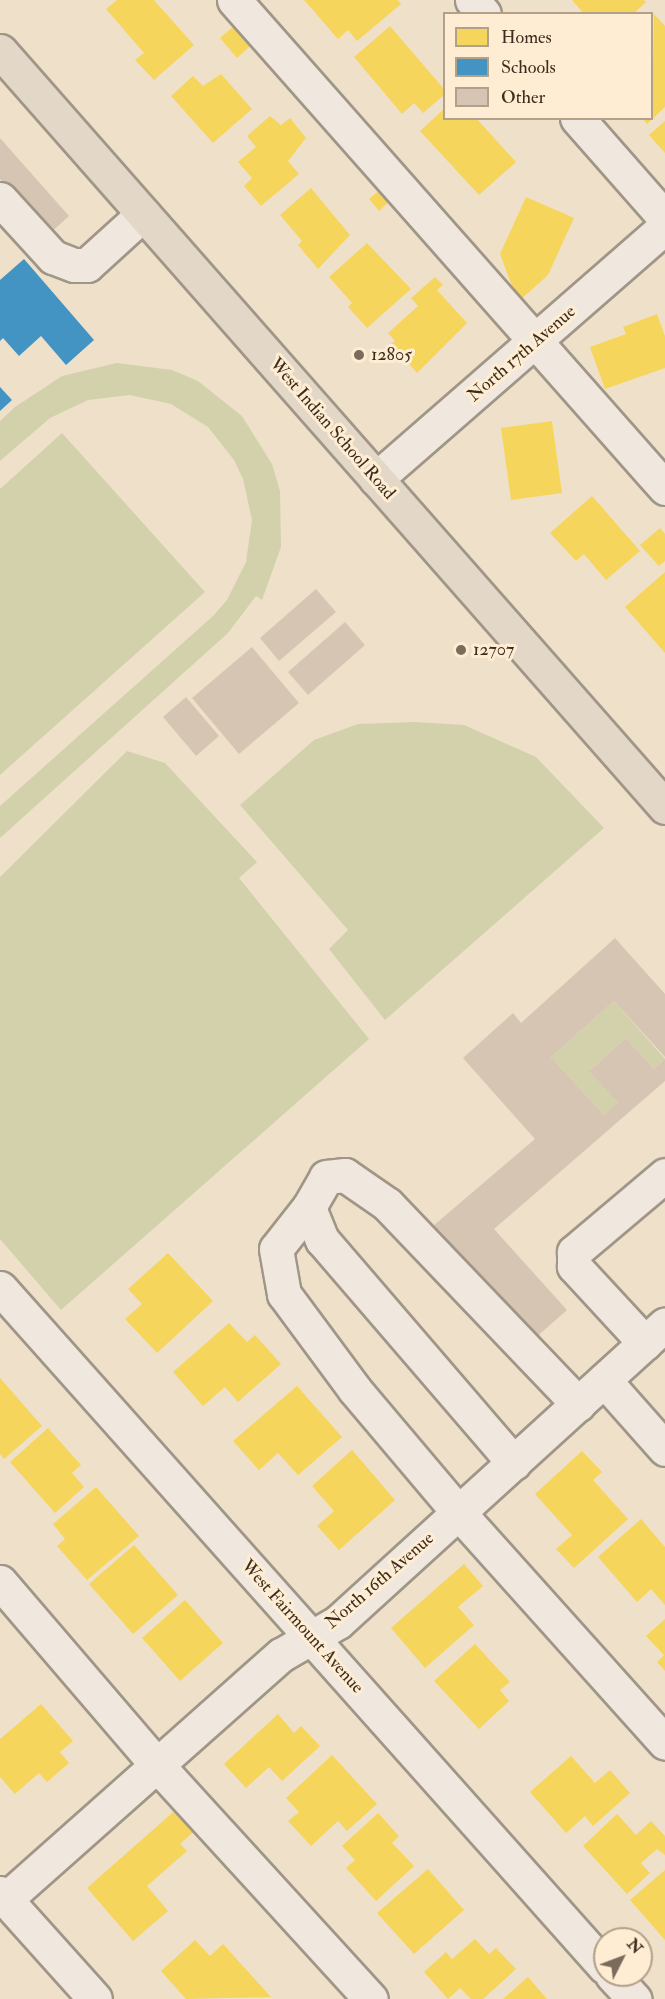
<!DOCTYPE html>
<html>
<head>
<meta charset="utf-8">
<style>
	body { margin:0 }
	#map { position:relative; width:665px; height:1999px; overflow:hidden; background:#efe0ca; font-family:"IM FELL Double Pica",serif }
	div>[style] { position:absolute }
	.green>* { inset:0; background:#d2d1ac }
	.homes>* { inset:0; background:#f6d55c }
	.schools>* { inset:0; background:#4393c3 }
	.building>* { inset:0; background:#d6c5b3 }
	.roads { filter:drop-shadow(2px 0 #a09687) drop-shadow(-2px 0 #a09687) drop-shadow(0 2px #a09687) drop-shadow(0 -2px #a09687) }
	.minor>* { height:33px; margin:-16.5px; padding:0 16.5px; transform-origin:16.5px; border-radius:16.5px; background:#f0e8de }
	.major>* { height:33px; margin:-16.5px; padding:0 16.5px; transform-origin:16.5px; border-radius:16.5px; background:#e3d8c8 }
	.dots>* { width:16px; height:16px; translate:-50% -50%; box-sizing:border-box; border:3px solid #feedd3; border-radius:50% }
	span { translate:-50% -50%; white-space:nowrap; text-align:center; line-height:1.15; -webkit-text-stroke:6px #feedd3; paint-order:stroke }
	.street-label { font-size:18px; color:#3d2c1d }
	.poi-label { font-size:18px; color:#3d2c1d }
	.left { translate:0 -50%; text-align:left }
	.legend { position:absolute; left:443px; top:12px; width:210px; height:108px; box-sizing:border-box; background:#feedd3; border:2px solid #b1a08a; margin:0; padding:8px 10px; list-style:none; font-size:18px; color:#3d2c1d }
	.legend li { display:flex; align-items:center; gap:12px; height:30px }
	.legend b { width:30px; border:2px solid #b1a08a }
	.north { position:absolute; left:593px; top:1927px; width:60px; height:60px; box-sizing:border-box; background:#feedd3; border:2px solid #b1a08a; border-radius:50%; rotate:48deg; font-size:16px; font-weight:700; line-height:24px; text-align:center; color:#3d2c1d }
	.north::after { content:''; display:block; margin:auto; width:21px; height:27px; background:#7b6b5a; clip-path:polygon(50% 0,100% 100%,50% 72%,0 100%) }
</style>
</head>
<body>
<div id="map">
	<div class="green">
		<div style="clip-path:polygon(117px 363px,172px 370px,198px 381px,242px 416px,272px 464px,280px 491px,281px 547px,262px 600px,256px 596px,228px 633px,0 838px,0 806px,213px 616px,227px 600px,246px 562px,252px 520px,243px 479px,234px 460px,208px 427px,171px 404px,130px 395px,88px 400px,50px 418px,0 461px,0 421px,15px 407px,62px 376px)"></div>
		<div style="clip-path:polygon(62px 433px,205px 592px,0 775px,0 489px)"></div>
		<div style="clip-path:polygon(415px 722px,464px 725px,536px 757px,604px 828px,385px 1020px,329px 949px,348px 930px,240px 805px,314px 740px,358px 724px)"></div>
		<div style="clip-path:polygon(127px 751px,165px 763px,257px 862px,239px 878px,369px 1039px,61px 1310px,0 1239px,0 877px)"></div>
		<div style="clip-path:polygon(614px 1001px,665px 1059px,654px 1069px,626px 1038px,590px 1070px,618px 1102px,604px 1115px,551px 1057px)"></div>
	</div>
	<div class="homes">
		<div style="clip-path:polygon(117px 0,154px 0,194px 45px,154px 80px,135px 60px,144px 53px,106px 9px)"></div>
		<div style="clip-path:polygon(304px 0,398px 0,401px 4px,357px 41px,348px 30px,338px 39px)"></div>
		<div style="clip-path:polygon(572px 0,644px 0,646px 2px,633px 14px,584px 14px)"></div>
		<div style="clip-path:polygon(654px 14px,665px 26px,665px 107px,647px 124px,642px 118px,652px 118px)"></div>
		<div style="clip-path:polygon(241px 20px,258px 39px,237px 58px,220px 38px)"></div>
		<div style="clip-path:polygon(390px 26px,444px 89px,444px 95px,423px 113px,414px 103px,402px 114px,354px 57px)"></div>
		<div style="clip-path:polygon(221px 74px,252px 109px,213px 143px,171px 96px,193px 76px,203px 86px)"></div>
		<div style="clip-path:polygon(444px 109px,444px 118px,476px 118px,516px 162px,479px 195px,420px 131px)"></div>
		<div style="clip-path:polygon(270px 116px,281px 125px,290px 118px,306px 138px,288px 161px,299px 174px,261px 206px,244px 186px,252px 178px,238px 162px,256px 147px,247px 136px)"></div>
		<div style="clip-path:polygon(665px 121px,665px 153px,649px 135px)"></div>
		<div style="clip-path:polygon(311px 188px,350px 235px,318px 269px,298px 245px,302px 241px,280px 215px)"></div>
		<div style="clip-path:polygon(382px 188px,392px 199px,379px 211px,369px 199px)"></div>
		<div style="clip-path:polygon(526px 197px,574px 218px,548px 275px,518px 302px,500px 254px)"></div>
		<div style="clip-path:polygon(367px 243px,411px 289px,367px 328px,348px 307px,352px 303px,329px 277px)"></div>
		<div style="clip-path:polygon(435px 277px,443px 285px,437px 290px,467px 323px,417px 373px,391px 344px,395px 341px,388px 333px,418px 306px,411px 298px)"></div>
		<div style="clip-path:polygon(657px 314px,665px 336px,665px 368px,605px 389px,590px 347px,626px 334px,623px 327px)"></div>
		<div style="clip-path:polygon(552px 421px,562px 493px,511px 500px,501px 428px)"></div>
		<div style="clip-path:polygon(592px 496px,640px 551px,606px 580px,584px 554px,576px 561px,550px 533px)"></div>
		<div style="clip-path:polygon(660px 528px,665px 534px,665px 561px,659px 566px,640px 545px)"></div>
		<div style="clip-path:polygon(665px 572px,665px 653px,625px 607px)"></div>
		<div style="clip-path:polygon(168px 1253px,213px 1301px,157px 1353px,125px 1319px,142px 1304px,128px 1289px)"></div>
		<div style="clip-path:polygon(229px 1323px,247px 1342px,255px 1335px,281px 1364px,238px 1402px,225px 1387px,203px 1406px,173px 1372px)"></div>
		<div style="clip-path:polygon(0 1378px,42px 1426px,4px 1459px,0 1454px)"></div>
		<div style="clip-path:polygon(297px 1386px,342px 1437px,298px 1475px,278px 1453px,259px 1470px,233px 1441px)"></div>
		<div style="clip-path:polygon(48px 1428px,81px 1465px,72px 1473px,84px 1487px,55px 1513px,10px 1462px)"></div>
		<div style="clip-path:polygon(352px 1450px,395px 1500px,339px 1550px,317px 1526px,334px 1511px,312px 1486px)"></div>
		<div style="clip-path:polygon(582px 1451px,602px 1472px,593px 1480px,628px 1519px,574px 1568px,556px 1549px,572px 1535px,535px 1494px)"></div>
		<div style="clip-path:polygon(96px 1487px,139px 1536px,87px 1580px,57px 1546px,65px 1539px,53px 1524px)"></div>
		<div style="clip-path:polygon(641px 1519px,665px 1547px,665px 1605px,651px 1589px,637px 1602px,598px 1557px)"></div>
		<div style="clip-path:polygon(134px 1545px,178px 1595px,133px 1634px,89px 1584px)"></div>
		<div style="clip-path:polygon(464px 1564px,483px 1586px,458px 1607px,474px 1625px,425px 1668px,391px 1628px)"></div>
		<div style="clip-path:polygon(185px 1600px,223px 1643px,180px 1681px,142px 1638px)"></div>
		<div style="clip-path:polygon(665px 1619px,665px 1671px,657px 1662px,664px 1655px,646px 1636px)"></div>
		<div style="clip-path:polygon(475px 1644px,510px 1682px,500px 1690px,509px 1701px,479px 1729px,434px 1681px)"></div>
		<div style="clip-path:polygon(41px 1704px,73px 1741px,60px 1752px,69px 1763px,47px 1782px,39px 1773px,15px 1794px,0 1777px,0 1739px)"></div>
		<div style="clip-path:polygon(278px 1714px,294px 1733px,301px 1726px,320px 1746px,282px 1781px,269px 1767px,246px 1788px,224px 1764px)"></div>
		<div style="clip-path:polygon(332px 1755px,377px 1804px,347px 1831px,338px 1821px,311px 1846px,288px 1821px,299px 1812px,286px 1798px)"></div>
		<div style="clip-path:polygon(571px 1756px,595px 1783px,610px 1770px,630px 1793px,593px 1826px,585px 1816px,566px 1833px,530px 1792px)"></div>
		<div style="clip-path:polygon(180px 1806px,199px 1827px,180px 1844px,187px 1851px,147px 1886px,168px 1911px,133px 1941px,87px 1888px)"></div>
		<div style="clip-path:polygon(378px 1813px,399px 1836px,392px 1843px,414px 1866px,376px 1901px,346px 1868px,355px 1860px,342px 1846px)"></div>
		<div style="clip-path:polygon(617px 1814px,636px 1835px,651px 1821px,665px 1836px,665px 1855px,657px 1849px,641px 1863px,650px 1873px,627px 1894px,583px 1846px)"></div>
		<div style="clip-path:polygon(428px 1869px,464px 1910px,414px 1954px,377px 1913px)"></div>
		<div style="clip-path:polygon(665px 1870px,665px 1940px,630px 1900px)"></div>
		<div style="clip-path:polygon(475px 1939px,489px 1954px,496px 1948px,516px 1969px,483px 1999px,471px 1999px,460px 1988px,448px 1999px,424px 1972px,446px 1952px,452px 1959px)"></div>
		<div style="clip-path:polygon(195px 1940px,210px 1956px,223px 1944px,271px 1997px,186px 1999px,161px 1971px)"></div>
		<div style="clip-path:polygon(528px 1977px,547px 1999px,503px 1999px)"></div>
	</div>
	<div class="schools">
		<div style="clip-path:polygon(24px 259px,94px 340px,66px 365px,41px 336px,19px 356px,3px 338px,0 341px,0 280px)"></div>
		<div style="clip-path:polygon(0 387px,12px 400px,0 411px)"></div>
	</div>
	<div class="building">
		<div style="clip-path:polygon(0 138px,69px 216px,49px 234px,0 179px)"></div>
		<div style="clip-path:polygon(316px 589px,336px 612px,279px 661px,260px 638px)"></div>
		<div style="clip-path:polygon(345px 622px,365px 645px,308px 695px,288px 672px)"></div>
		<div style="clip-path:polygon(252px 647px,299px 703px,239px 754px,192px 698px)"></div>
		<div style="clip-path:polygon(186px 697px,219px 736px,196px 756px,163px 717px)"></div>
		<div style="clip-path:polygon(615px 938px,665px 994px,665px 1057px,614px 1001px,551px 1057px,604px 1115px,618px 1102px,589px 1071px,626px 1038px,654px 1069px,665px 1059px,665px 1081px,494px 1229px,567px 1310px,534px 1339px,433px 1226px,535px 1139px,463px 1058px,513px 1013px,521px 1023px)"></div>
	</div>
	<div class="roads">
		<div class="minor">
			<div style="left:234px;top:0;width:651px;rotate:48.55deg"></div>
			<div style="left:472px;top:0;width:18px;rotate:49deg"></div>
			<div style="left:577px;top:118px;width:133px;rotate:48.7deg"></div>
			<div style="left:0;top:199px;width:79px;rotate:47.6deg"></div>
			<div style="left:53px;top:257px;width:22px;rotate:21deg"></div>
			<div style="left:74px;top:265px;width:13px"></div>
			<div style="left:87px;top:265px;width:76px;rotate:-42.3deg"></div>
			<div style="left:376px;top:479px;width:383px;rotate:-41.1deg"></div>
			<div style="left:309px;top:1207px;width:53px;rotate:128.2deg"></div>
			<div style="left:276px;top:1249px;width:46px;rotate:79.9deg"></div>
			<div style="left:284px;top:1294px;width:119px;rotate:53.5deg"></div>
			<div style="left:355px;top:1390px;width:160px;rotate:49.8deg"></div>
			<div style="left:458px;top:1512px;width:310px;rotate:48.1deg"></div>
			<div style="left:0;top:1288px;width:909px;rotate:48.3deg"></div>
			<div style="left:645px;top:1343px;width:105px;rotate:-132.7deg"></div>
			<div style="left:574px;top:1266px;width:14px;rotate:-90deg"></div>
			<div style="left:574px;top:1252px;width:119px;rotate:-40.2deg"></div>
			<div style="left:604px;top:1380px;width:92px;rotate:48.5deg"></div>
			<div style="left:514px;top:1463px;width:294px;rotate:-130.7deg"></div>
			<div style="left:322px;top:1240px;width:35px;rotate:-112deg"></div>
			<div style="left:309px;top:1207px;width:34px;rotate:-60deg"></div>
			<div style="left:326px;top:1177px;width:19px;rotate:-6deg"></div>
			<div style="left:345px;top:1175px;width:51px;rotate:34.6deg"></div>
			<div style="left:387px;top:1204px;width:277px;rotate:46.3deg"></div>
			<div style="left:0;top:1582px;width:241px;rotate:49.4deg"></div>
			<div style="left:157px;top:1765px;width:317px;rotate:47.6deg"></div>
			<div style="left:0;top:1893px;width:142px;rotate:48.1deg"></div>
			<div style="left:6px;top:1899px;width:368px;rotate:-41.6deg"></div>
			<div style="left:281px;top:1655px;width:66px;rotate:-30.1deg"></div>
			<div style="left:338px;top:1622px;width:442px;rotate:-42.3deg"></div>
			<div style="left:612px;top:1975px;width:33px;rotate:47deg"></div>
		</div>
		<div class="major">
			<div style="left:0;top:51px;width:1007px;rotate:48.66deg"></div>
		</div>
	</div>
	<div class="dots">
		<div style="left:359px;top:355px;background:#7b6b5a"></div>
		<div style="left:461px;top:650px;background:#7b6b5a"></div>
	</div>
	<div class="street-label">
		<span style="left:522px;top:354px;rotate:-41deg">North 17th Avenue</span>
		<span style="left:332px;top:429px;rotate:49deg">West Indian School Road</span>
		<span style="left:380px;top:1581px;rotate:-41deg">North 16th Avenue</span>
		<span style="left:302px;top:1627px;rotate:48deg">West Fairmount Avenue</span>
	</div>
	<div class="poi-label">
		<span class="left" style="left:371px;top:355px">12805</span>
		<span class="left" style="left:473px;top:650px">12707</span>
	</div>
	<ul class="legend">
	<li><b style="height:16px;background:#f6d55c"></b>Homes</li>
	<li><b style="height:16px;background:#4393c3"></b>Schools</li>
	<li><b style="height:16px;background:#d6c5b3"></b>Other</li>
	</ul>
	<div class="north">N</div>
</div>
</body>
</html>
